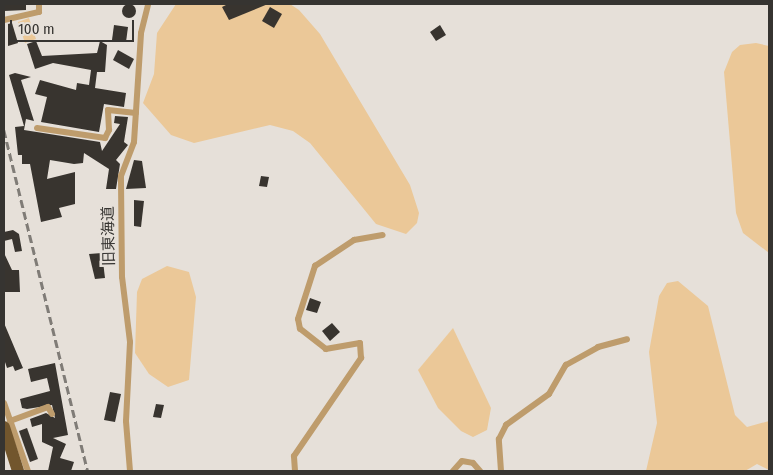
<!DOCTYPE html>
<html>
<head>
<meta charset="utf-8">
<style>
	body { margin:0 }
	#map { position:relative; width:773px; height:475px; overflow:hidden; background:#e6e0d9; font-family:"Fira Sans Condensed","Noto Sans JP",sans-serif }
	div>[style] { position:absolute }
	.green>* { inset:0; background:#ebc898 }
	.building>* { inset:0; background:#38342f }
	.round { border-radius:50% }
	.minor>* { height:6px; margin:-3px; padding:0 3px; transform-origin:3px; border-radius:3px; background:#be9c6c }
	.motorway>* { height:12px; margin:-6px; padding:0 6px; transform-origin:6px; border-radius:6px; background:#72562d }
	.rail>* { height:2.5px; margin-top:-1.25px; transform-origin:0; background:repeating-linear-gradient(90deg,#807c77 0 8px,transparent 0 12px) }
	span { translate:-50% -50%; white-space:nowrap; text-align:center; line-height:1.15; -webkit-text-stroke:5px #e6e0d9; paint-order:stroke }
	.street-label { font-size:15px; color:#363431 }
	.frame { position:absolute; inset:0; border:5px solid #363431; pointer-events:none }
	.scale { position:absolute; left:10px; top:20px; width:124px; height:22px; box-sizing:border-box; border:2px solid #363431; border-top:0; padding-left:6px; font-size:15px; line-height:18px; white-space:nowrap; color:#363431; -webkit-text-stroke:4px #e6e0d9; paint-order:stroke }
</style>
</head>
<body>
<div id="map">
	<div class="green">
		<div style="clip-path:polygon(176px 4px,290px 4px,299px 10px,320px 34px,410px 185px,419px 213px,417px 223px,406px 234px,376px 224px,310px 143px,293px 131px,270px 125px,194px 143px,171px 135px,143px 103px,154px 74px,157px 33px)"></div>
		<div style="clip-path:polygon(29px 18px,36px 39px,25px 43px,18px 22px)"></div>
		<div style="clip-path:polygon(756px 43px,769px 46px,769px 253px,743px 233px,736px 213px,724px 72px,732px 52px,740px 45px)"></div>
		<div style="clip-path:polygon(167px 266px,189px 272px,196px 297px,189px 380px,168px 387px,149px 374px,135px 353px,137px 292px,142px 279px)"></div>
		<div style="clip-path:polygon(678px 281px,708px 306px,735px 415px,747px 427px,769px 421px,769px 470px,757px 464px,745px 471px,646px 471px,657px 423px,649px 352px,659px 296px,667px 283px)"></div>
		<div style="clip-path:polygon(453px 328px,491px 408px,487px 430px,473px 437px,461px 431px,438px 408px,418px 370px)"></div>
	</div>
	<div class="building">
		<div style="clip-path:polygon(5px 4px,26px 4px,26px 10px,4px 11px)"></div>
		<div style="clip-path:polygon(228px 4px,268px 4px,229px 20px,222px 7px)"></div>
		<div class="round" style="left:122px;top:4px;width:14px;height:14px"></div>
		<div style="clip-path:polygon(270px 7px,282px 14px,274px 28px,262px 21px)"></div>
		<div style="clip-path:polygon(12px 23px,18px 43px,8px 46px,8px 24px)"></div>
		<div style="clip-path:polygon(114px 25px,128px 27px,126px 42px,112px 40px)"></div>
		<div style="clip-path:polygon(440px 25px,446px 35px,436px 41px,430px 32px)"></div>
		<div style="clip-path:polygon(36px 41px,42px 56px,97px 53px,100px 41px,107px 45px,105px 72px,97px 72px,95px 88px,126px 93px,124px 107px,104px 104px,99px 132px,41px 122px,47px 97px,35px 94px,40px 80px,76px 90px,77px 83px,89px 85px,91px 70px,53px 63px,35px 69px,27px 44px)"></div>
		<div style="clip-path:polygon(118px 50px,134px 59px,129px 69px,113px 60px)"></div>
		<div style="clip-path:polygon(15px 73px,31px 77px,21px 80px,34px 121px,26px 119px,24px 130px,100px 142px,102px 151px,120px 124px,114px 123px,115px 116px,128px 117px,124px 142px,128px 145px,116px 160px,120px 164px,116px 189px,106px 189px,109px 169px,84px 153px,83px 163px,74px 164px,50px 160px,47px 179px,75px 172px,75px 204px,59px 208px,62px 217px,41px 222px,30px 164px,22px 164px,22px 155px,18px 155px,15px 127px,24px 126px,9px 75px)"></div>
		<div style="clip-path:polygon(134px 160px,142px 161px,146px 188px,126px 189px)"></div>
		<div style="clip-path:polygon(261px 176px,269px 177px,267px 187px,259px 186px)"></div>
		<div style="clip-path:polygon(134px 200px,144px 201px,141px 227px,134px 226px)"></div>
		<div style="clip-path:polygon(13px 230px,19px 234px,22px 251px,15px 252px,12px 239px,4px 241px,4px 232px)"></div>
		<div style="clip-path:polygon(4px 253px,12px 270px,19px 270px,20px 292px,4px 292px)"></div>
		<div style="clip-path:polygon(102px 253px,105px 278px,95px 279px,89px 254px)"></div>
		<div style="clip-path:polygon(310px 298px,321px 302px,317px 313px,306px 310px)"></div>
		<div style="clip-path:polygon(4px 323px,23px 368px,15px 371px,13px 366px,7px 368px,4px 359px)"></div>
		<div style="clip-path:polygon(332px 323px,340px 332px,330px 341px,322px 331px)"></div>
		<div style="clip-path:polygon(55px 363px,68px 435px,53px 438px,66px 444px,60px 458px,74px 462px,71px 471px,48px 471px,53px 447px,42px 442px,42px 424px,32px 427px,30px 419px,46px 413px,55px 418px,52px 405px,27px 409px,22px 408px,20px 399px,50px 391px,47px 378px,31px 382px,28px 369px)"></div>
		<div style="clip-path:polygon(110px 392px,121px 394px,115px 422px,104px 420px)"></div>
		<div style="clip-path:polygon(156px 404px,164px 405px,161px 418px,153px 417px)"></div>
		<div style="clip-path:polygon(27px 428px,38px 459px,30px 462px,19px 431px)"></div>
	</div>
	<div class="minor">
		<div style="left:4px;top:20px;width:36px;rotate:-13deg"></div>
		<div style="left:39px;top:12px;width:8px;rotate:-90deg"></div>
		<div style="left:37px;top:128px;width:69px;rotate:8.4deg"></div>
		<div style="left:105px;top:138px;width:9px;rotate:-63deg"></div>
		<div style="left:109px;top:130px;width:20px;rotate:-93deg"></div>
		<div style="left:108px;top:110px;width:28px;rotate:6deg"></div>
		<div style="left:4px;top:403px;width:72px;rotate:70.6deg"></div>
		<div style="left:10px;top:421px;width:40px;rotate:-20.2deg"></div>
		<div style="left:48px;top:407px;width:8px;rotate:60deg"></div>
		<div style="left:130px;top:471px;width:50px;rotate:-94.6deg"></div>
		<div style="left:126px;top:421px;width:79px;rotate:-87.1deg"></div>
		<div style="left:130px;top:342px;width:65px;rotate:-97deg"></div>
		<div style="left:122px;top:277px;width:101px;rotate:-90.6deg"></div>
		<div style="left:121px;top:176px;width:36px;rotate:-69deg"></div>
		<div style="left:134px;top:142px;width:109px;rotate:-86.3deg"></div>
		<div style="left:141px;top:33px;width:30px;rotate:-76deg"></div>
		<div style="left:295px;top:471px;width:15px;rotate:-94deg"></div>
		<div style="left:294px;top:456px;width:119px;rotate:-55.6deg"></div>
		<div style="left:361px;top:358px;width:15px;rotate:-94deg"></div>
		<div style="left:360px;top:343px;width:35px;rotate:170deg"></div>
		<div style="left:326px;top:349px;width:33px;rotate:-142deg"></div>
		<div style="left:300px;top:329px;width:10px;rotate:-101deg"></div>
		<div style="left:298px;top:319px;width:56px;rotate:-72.2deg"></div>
		<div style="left:315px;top:266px;width:47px;rotate:-33.7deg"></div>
		<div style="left:354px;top:240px;width:29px;rotate:-10deg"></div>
		<div style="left:453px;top:471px;width:13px;rotate:-48deg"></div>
		<div style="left:462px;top:461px;width:11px;rotate:10deg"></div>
		<div style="left:473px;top:463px;width:11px;rotate:49deg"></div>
		<div style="left:501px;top:471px;width:32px;rotate:-94deg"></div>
		<div style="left:499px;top:439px;width:16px;rotate:-63deg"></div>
		<div style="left:506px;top:425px;width:53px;rotate:-35.8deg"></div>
		<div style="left:549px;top:394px;width:34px;rotate:-60deg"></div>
		<div style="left:566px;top:365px;width:37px;rotate:-29deg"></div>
		<div style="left:598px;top:347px;width:30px;rotate:-15deg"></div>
	</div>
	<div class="motorway">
		<div style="left:4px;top:427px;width:46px;rotate:72.3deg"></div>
	</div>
	<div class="rail">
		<div style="left:4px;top:130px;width:351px;rotate:76.2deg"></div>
	</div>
	<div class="street-label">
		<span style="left:109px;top:236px;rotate:-91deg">旧東海道</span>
	</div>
	<div class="frame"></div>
	<div class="scale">100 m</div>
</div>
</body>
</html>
